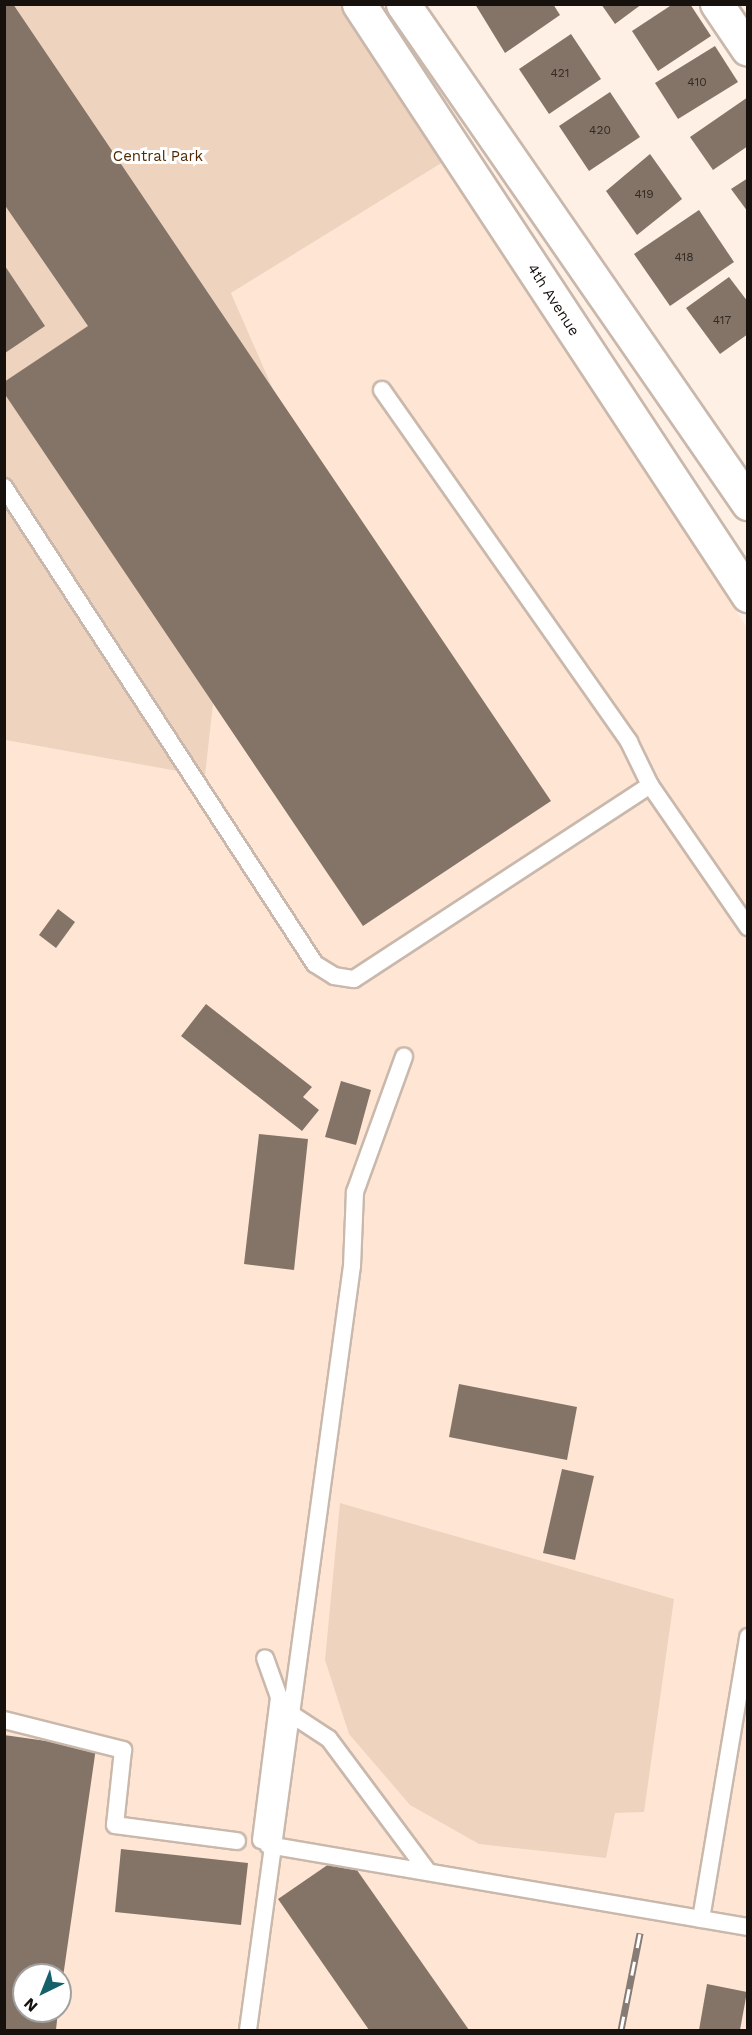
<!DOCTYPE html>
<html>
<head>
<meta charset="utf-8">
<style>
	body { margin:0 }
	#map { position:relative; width:752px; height:2035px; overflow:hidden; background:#fff0e5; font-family:"Work Sans",sans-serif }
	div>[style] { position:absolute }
	.built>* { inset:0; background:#ffe6d4 }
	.green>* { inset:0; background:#eed3bf }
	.building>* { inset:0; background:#847468 }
	.roads { filter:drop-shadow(2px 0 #c9b8ab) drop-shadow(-2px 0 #c9b8ab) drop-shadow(0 2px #c9b8ab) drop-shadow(0 -2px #c9b8ab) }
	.lane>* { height:16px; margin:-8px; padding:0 8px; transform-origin:8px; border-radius:8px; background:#fff }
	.street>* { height:32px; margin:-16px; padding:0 16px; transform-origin:16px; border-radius:16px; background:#fff }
	.secondary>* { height:33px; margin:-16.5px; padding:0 16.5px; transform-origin:16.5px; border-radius:16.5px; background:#fff }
	.rail>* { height:7px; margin-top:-3.5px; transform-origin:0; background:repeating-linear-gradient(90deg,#fff 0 14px,#877c75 0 28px); box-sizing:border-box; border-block:2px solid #877c75 }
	span { translate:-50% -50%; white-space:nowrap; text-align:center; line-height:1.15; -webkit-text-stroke:6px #fff; paint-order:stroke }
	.number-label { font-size:12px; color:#322a24 }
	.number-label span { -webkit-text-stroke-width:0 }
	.park-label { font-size:15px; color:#512a00 }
	.street-label { font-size:15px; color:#17110d }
	.frame { position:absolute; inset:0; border:6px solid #17110d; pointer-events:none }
	.north { position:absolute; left:12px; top:1963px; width:60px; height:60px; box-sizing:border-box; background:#fff; border:2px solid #a2a09e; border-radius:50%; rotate:223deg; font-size:16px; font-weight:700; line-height:24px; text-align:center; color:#17110d }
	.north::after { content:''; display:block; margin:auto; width:21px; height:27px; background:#14616c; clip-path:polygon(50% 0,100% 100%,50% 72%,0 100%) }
</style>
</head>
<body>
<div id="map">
	<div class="built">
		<div style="clip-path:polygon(evenodd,448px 159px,747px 628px,747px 2030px,5px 2030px,4px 740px,205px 776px,230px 553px,315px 485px,231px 293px,448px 159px,24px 1975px,60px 1975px,60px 2011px,24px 2011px,24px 1975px)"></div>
	</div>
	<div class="green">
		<div style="clip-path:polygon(4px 5px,344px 5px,448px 159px,231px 293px,315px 485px,230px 553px,205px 776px,5px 740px)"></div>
		<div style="clip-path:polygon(340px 1503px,674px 1599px,644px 1812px,615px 1813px,606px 1858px,479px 1844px,410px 1805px,349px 1734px,325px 1660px)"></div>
	</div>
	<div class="building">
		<div style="clip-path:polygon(4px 4px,13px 4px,551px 801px,363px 926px,4px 393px,4px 382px,88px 326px,4px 204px)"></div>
		<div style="clip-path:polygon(475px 4px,553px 4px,560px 15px,505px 53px)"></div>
		<div style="clip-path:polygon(601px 4px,642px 4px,615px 24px)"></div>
		<div style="clip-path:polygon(673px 4px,690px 4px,711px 36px,658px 71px,632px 31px)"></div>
		<div style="clip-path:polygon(571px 34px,601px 79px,549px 114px,519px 69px)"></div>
		<div style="clip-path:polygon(715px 46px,738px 82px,678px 119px,655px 83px)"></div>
		<div style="clip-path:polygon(610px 92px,640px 137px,589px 171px,559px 126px)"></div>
		<div style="clip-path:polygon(748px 97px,748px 146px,713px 170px,690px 137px)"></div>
		<div style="clip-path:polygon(650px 154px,682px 199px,637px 235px,606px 191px)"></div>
		<div style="clip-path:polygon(748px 178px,748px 212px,731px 189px)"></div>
		<div style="clip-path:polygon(699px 210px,734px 262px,670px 306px,634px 254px)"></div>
		<div style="clip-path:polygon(5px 266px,45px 326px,5px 353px)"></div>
		<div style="clip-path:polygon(729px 277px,748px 302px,748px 334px,720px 354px,686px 308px)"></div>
		<div style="clip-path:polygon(58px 909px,75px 922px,56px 948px,39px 935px)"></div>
		<div style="clip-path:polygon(206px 1004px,312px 1087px,303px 1097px,319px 1110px,302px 1131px,181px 1036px)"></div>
		<div style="clip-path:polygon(341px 1081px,371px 1090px,356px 1145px,325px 1137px)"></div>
		<div style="clip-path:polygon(259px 1134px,308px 1139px,294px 1270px,244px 1264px)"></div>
		<div style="clip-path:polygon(459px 1384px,577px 1407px,567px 1460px,449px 1437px)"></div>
		<div style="clip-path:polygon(562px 1469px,594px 1476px,575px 1560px,543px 1553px)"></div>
		<div style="clip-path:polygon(4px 1735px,96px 1748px,61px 1991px,60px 1975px,24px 1975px,24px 2011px,58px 2011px,56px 2030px,4px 2030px)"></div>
		<div style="clip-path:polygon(121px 1849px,248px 1863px,241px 1925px,115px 1912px)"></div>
		<div style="clip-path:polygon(345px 1853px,469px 2030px,369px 2030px,278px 1899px)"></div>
		<div style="clip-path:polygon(707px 1984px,747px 1992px,740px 2030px,699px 2030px)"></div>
	</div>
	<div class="roads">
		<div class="lane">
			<div style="left:382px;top:390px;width:430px;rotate:54.9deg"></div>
			<div style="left:629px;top:742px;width:48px;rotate:64deg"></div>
			<div style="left:4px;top:487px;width:569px;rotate:56.9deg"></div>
			<div style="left:315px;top:964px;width:22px;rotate:32deg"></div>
			<div style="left:334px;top:976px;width:20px;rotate:9deg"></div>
			<div style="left:354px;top:979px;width:354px;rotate:-33.2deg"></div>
			<div style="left:650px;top:785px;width:173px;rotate:55.4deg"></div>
			<div style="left:294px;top:1716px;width:42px;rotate:33.3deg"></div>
			<div style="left:329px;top:1739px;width:166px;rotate:53.3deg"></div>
			<div style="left:4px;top:1720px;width:123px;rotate:14.1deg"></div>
			<div style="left:123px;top:1750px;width:75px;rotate:96.1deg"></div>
			<div style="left:115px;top:1825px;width:123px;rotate:7.5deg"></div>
			<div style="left:261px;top:1840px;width:144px;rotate:-82.8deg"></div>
			<div style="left:279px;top:1697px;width:41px;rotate:-109.7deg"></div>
			<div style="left:268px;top:1845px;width:487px;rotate:9.7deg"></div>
			<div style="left:701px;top:1919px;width:286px;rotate:-80.5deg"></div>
			<div style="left:248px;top:2030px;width:771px;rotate:-82.25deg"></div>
			<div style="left:352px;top:1266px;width:74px;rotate:-87.7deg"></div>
			<div style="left:355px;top:1192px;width:144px;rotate:-70.1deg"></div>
		</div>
		<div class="street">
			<div style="left:717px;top:4px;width:55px;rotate:56deg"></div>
		</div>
		<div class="secondary">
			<div style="left:359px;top:4px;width:708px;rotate:56.65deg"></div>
			<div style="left:403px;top:4px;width:607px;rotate:55.34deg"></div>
		</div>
	</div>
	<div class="rail">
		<div style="left:621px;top:2030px;width:99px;rotate:-78.9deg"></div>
	</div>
	<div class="number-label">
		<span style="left:560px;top:74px">421</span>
		<span style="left:697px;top:83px">410</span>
		<span style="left:600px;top:131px">420</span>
		<span style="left:644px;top:195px">419</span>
		<span style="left:684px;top:258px">418</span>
		<span style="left:722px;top:321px">417</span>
	</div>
	<div class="park-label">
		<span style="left:158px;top:157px">Central Park</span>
	</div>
	<div class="street-label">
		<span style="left:553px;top:300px;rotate:57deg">4th Avenue</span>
	</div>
	<div class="frame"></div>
	<div class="north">N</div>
</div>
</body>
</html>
